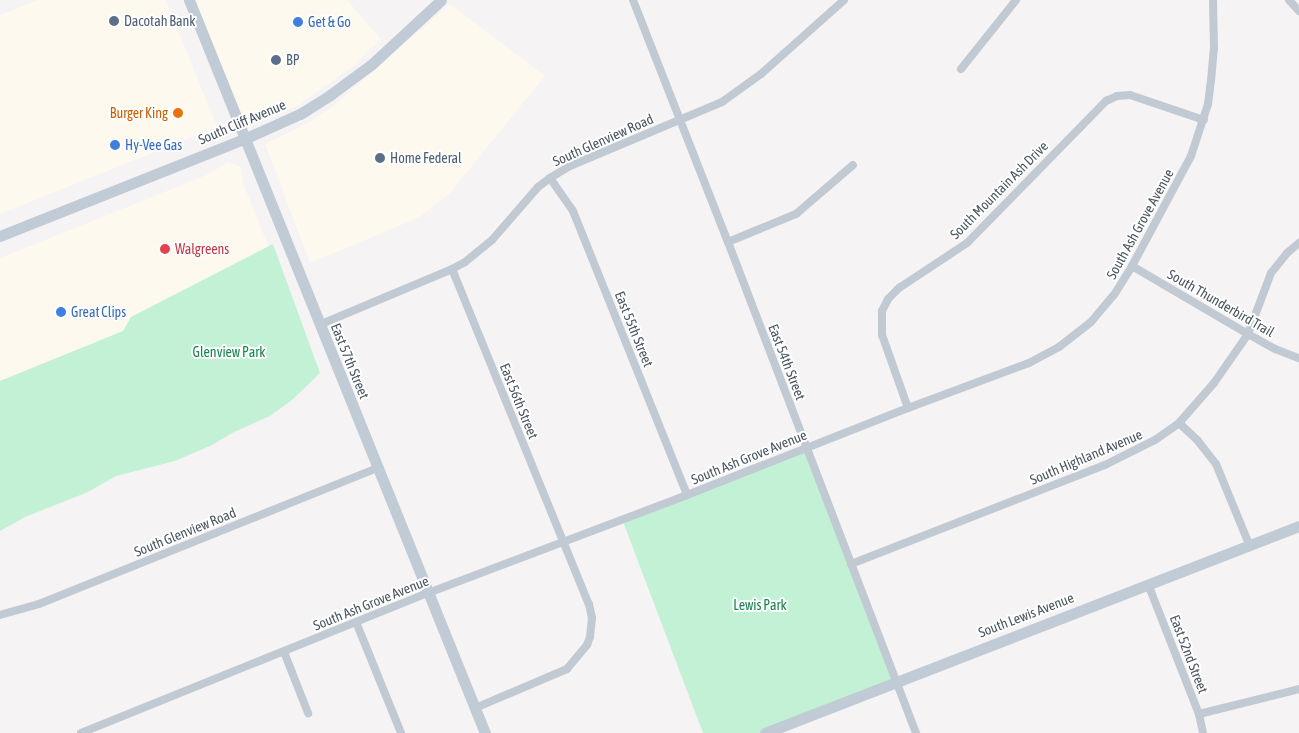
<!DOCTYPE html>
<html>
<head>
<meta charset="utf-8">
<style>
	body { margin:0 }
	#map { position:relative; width:1299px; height:733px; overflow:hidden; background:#f5f3f3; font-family:"Asap Condensed",sans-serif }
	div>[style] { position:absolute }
	.commercial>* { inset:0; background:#fdf9ef }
	.green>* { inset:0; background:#c3f1d5 }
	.street>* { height:8px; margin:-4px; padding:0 4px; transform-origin:4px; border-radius:4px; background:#c1cad2 }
	.secondary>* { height:11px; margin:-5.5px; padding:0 5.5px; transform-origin:5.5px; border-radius:5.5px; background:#c1cbd6 }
	.dots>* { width:14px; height:14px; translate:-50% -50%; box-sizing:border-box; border:2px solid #fff; border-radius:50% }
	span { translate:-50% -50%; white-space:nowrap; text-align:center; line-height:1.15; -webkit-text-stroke:4px #fff; paint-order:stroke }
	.service-label { font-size:14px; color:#4e5e75 }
	.left { translate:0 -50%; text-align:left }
	.shop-label { font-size:14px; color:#366cbe }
	.food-label { font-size:14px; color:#c56008 }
	.right { translate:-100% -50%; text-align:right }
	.street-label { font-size:14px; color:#4a5661 }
	.health-label { font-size:14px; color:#be3a42 }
	.park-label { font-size:14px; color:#17864f }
</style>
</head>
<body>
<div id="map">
	<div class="commercial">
		<div style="clip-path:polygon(38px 0,166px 0,217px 127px,0 214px,0 15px)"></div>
		<div style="clip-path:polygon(195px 0,347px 0,381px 39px,353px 66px,299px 105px,244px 127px)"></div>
		<div style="clip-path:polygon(450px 4px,545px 76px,449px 194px,418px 218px,310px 263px,265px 144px,308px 123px,333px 106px)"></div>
		<div style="clip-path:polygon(228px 162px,241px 167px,243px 183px,269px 248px,131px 317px,124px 331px,0 381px,0 258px,209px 174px)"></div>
	</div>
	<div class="green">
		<div style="clip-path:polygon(273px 244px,320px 373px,292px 400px,270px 416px,234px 432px,212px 445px,175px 461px,116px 476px,88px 492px,25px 517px,0 531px,0 381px,123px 331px,131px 317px)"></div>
		<div style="clip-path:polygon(806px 447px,896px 682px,765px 733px,703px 733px,622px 519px)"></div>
	</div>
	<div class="street">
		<div style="left:633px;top:0;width:260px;rotate:68.6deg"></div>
		<div style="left:728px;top:242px;width:526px;rotate:69.05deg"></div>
		<div style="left:1289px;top:0;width:15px;rotate:48deg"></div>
		<div style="left:961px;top:69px;width:88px;rotate:-51.4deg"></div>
		<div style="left:550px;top:178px;width:40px;rotate:55.1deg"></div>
		<div style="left:573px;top:211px;width:306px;rotate:68.1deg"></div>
		<div style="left:728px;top:242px;width:74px;rotate:-22.4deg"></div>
		<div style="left:796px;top:214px;width:75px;rotate:-40.7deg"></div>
		<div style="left:1132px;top:266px;width:134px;rotate:30.4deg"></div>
		<div style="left:1248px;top:334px;width:31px;rotate:29deg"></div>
		<div style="left:1275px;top:349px;width:26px;rotate:21deg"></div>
		<div style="left:452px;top:269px;width:362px;rotate:67.8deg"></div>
		<div style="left:589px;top:604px;width:14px;rotate:78deg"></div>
		<div style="left:592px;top:618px;width:19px;rotate:96deg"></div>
		<div style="left:590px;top:637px;width:9px;rotate:111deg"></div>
		<div style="left:587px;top:645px;width:31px;rotate:130deg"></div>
		<div style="left:567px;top:669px;width:100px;rotate:157deg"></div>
		<div style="left:319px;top:325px;width:144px;rotate:-22.8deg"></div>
		<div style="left:452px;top:269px;width:15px;rotate:-28deg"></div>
		<div style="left:465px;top:262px;width:35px;rotate:-39deg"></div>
		<div style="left:492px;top:240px;width:70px;rotate:-49deg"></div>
		<div style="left:538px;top:187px;width:15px;rotate:-37deg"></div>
		<div style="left:550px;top:178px;width:23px;rotate:-31deg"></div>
		<div style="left:570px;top:166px;width:165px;rotate:-22.8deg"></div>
		<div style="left:722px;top:102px;width:48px;rotate:-35.7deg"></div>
		<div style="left:761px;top:74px;width:111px;rotate:-41.7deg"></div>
		<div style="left:908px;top:408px;width:77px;rotate:-109.6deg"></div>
		<div style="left:882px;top:335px;width:24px;rotate:-90deg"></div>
		<div style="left:882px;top:311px;width:13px;rotate:-63deg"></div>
		<div style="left:888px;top:299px;width:16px;rotate:-45deg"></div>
		<div style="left:899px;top:288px;width:82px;rotate:-33.5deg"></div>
		<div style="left:967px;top:243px;width:199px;rotate:-45.6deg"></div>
		<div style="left:1106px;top:101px;width:12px;rotate:-24deg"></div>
		<div style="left:1117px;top:96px;width:13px;rotate:-4deg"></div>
		<div style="left:1130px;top:95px;width:78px;rotate:18.7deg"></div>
		<div style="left:1179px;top:423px;width:26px;rotate:43deg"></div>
		<div style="left:1198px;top:441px;width:29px;rotate:52deg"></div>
		<div style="left:1216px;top:464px;width:87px;rotate:67.6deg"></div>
		<div style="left:851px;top:564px;width:273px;rotate:-21.3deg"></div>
		<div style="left:1105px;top:465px;width:56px;rotate:-26.6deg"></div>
		<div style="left:1155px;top:440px;width:29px;rotate:-35deg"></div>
		<div style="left:1179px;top:423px;width:53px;rotate:-48.8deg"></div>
		<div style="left:1214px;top:383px;width:60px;rotate:-55.2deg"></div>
		<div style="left:1248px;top:334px;width:65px;rotate:-69.3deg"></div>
		<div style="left:1271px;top:273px;width:26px;rotate:-51deg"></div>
		<div style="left:1287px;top:253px;width:16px;rotate:-40deg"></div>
		<div style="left:1148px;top:584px;width:140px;rotate:68.6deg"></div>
		<div style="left:1199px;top:714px;width:19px;rotate:78deg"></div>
		<div style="left:0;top:615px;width:41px;rotate:-15.8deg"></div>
		<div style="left:39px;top:604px;width:365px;rotate:-21.9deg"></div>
		<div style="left:356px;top:622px;width:120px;rotate:67.9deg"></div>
		<div style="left:284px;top:652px;width:66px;rotate:68.5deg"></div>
		<div style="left:1199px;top:714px;width:103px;rotate:-14deg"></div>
		<div style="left:81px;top:733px;width:374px;rotate:-22deg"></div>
		<div style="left:428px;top:593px;width:277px;rotate:-20.7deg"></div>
		<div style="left:687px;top:495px;width:238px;rotate:-21.5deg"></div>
		<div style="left:908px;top:408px;width:129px;rotate:-20.4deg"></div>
		<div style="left:1029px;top:363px;width:34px;rotate:-28deg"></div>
		<div style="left:1059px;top:347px;width:41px;rotate:-38deg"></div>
		<div style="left:1091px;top:322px;width:35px;rotate:-50deg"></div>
		<div style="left:1114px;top:295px;width:34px;rotate:-58deg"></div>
		<div style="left:1132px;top:266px;width:125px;rotate:-61.8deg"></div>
		<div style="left:1191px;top:156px;width:55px;rotate:-71.9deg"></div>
		<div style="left:1208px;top:104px;width:23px;rotate:-83deg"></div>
		<div style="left:1211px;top:81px;width:32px;rotate:-85deg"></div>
		<div style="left:1214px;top:49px;width:49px;rotate:-91.2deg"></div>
	</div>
	<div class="secondary">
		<div style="left:189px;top:0;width:791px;rotate:68.01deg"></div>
		<div style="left:0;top:236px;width:263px;rotate:-21.7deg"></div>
		<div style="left:244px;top:139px;width:61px;rotate:-24.1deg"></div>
		<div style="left:300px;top:114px;width:36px;rotate:-32deg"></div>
		<div style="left:330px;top:95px;width:52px;rotate:-36.4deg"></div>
		<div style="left:372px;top:64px;width:94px;rotate:-42.8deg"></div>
		<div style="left:765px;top:733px;width:573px;rotate:-21.19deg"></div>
	</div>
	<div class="dots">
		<div style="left:114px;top:21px;background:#5c6f8a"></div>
		<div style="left:298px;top:22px;background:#3f7fe0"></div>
		<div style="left:276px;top:60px;background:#5c6f8a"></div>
		<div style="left:178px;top:113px;background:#e8710a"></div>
		<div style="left:115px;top:145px;background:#3f7fe0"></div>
		<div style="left:380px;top:158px;background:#5c6f8a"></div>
		<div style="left:165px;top:249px;background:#e0444e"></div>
		<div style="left:61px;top:312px;background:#3f7fe0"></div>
	</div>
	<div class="service-label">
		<span class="left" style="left:124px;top:21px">Dacotah Bank</span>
		<span class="left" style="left:286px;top:60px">BP</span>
		<span class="left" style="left:390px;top:158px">Home Federal</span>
	</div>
	<div class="shop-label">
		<span class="left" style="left:308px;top:22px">Get &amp; Go</span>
		<span class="left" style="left:125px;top:145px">Hy-Vee Gas</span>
		<span class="left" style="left:71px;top:312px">Great Clips</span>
	</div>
	<div class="food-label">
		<span class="right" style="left:168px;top:113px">Burger King</span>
	</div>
	<div class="street-label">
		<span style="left:242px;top:122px;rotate:-23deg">South Cliff Avenue</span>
		<span style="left:603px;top:140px;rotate:-24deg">South Glenview Road</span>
		<span style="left:999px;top:190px;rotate:-45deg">South Mountain Ash Drive</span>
		<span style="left:1140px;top:224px;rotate:-61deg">South Ash Grove Avenue</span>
		<span style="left:1221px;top:303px;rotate:30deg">South Thunderbird Trail</span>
		<span style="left:634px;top:329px;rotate:68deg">East 55th Street</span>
		<span style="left:350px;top:361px;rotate:68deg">East 57th Street</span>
		<span style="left:787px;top:362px;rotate:69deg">East 54th Street</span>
		<span style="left:519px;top:401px;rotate:68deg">East 56th Street</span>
		<span style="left:749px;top:457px;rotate:-22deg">South Ash Grove Avenue</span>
		<span style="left:1086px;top:457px;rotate:-23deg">South Highland Avenue</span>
		<span style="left:185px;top:532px;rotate:-22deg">South Glenview Road</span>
		<span style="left:371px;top:603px;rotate:-22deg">South Ash Grove Avenue</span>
		<span style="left:1026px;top:615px;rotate:-21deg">South Lewis Avenue</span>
		<span style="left:1189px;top:654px;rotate:69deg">East 52nd Street</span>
	</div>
	<div class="health-label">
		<span class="left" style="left:175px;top:249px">Walgreens</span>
	</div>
	<div class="park-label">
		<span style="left:229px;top:352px">Glenview Park</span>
		<span style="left:760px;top:605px">Lewis Park</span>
	</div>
</div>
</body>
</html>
